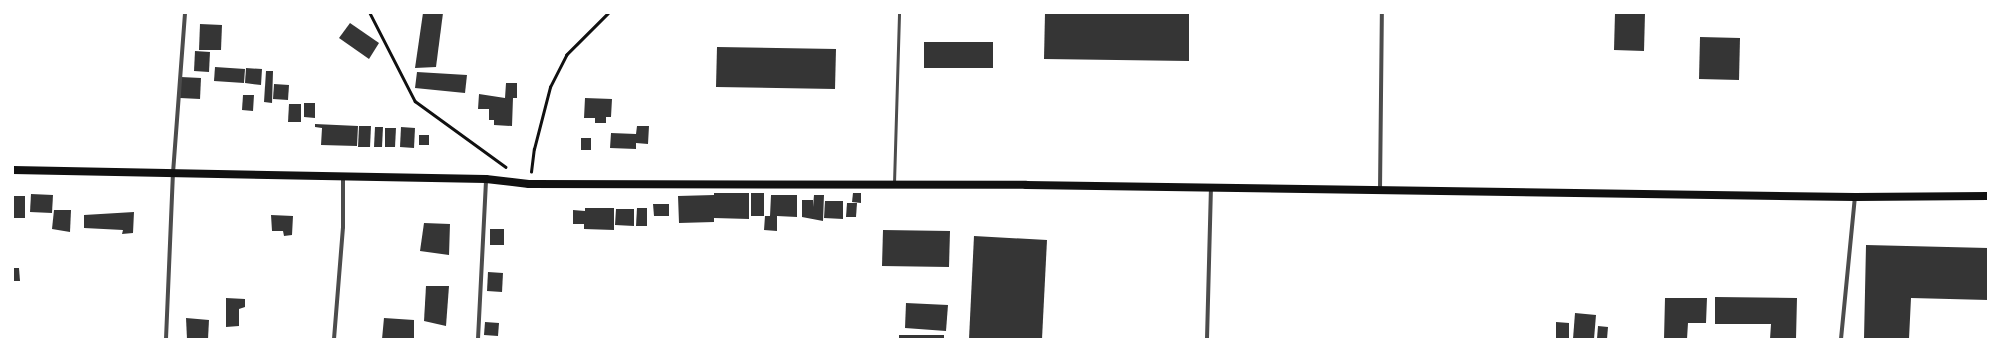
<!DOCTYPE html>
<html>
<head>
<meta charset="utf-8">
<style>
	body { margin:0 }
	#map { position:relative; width:2001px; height:352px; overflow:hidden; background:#fff; font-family:"Fira Sans Condensed",sans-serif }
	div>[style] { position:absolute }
	.building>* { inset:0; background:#353535 }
	.path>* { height:2.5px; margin:-1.25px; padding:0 1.25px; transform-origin:1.25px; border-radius:1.25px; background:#111 }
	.service>* { height:3px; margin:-1.5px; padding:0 1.5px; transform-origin:1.5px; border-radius:1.5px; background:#4c4c4c }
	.minor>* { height:4px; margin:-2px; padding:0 2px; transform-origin:2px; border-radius:2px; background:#4c4c4c }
	.secondary>* { height:8px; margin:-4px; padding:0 4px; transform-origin:4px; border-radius:4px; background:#111 }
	span { translate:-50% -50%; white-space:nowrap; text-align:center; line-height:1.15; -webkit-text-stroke:4px #fff; paint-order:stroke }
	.frame { position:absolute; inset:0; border:14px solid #fff; pointer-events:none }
</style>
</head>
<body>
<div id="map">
	<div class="building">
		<div style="clip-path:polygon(423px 13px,443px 13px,436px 67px,415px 68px)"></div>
		<div style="clip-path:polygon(1045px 13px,1189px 13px,1189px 61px,1044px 59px)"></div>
		<div style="clip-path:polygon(1615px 13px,1645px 13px,1644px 51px,1614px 50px)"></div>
		<div style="clip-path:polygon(350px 23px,379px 43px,369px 59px,339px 38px)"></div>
		<div style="clip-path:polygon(200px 24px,222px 25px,221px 50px,199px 50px)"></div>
		<div style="clip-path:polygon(1700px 37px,1740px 38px,1739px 80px,1699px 79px)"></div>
		<div style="clip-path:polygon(924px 42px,993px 42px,993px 68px,924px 68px)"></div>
		<div style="clip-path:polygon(717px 47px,836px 49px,835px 89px,716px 87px)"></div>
		<div style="clip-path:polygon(195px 51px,210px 52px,209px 72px,194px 71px)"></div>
		<div style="clip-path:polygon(215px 67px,245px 69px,244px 83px,214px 81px)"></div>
		<div style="clip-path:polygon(246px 68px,262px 69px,261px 85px,245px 83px)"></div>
		<div style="clip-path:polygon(266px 71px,273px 71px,272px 103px,264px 102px)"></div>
		<div style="clip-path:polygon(417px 72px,467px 75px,465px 93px,415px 88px)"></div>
		<div style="clip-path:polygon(181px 77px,201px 78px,200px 99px,180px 98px)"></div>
		<div style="clip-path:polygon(506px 83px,517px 83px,517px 98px,513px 98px,512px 126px,494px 125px,494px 120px,489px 120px,489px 109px,478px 109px,479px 94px,505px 98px)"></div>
		<div style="clip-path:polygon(274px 84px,289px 85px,288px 100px,273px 99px)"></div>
		<div style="clip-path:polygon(243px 95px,254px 95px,253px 111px,242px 110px)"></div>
		<div style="clip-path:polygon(585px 98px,612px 99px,611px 117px,606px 117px,606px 123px,595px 123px,595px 118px,584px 118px)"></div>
		<div style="clip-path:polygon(304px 103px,315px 103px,315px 118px,304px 117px)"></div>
		<div style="clip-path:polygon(289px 104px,301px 104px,301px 122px,288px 122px)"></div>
		<div style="clip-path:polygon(315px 124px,358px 126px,357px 146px,321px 145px,322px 128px,315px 127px)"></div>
		<div style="clip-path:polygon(359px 126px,371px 126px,370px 147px,358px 147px)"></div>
		<div style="clip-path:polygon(637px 126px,649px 126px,648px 144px,636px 143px,636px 149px,610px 148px,611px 133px,636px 134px)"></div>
		<div style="clip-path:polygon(375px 127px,383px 127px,382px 147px,374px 147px)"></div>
		<div style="clip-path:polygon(401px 127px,415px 128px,414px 148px,400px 147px)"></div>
		<div style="clip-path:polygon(385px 128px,396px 128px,395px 147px,385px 147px)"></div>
		<div style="clip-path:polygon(419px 135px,429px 135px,429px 145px,419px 145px)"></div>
		<div style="clip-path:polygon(581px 138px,591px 138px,591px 150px,581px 150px)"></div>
		<div style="clip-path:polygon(714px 193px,749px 193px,749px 219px,714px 218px,714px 222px,679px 223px,678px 196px,714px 195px,714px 205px)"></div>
		<div style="clip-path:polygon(751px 193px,764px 193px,764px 216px,751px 216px)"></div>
		<div style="clip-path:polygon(853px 193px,861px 193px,861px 203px,852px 202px)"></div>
		<div style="clip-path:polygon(31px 194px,53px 195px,52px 213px,30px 212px)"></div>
		<div style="clip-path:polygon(771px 195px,797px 195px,797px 217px,777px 216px,777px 231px,764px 230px,765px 216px,770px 216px)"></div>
		<div style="clip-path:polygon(814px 195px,824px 195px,823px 221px,802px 217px,802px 200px,813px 200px,813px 207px)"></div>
		<div style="clip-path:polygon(13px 196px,25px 196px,25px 218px,13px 218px)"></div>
		<div style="clip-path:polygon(825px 201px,843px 201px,843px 219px,824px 218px)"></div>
		<div style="clip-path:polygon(847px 203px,857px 203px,856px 217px,846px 217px)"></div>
		<div style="clip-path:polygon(653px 204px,669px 204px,669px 216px,654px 216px)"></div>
		<div style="clip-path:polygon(585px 208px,614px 208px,614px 230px,584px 229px,584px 224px,573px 224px,573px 210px,585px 211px)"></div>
		<div style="clip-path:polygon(637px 208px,647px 208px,647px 226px,636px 226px)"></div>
		<div style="clip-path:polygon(616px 209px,634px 209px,634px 226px,615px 225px)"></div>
		<div style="clip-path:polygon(54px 210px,71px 210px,70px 232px,52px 229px)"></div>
		<div style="clip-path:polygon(134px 212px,133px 233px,122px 234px,123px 230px,84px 228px,84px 215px)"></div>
		<div style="clip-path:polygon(271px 215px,293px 216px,292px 235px,284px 236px,283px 231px,272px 231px)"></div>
		<div style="clip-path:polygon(424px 223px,450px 224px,449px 255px,420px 251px)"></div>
		<div style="clip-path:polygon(490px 229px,504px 229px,504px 245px,490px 245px)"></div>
		<div style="clip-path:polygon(883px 230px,950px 231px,949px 267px,882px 266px)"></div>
		<div style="clip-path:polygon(974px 236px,1047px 240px,1042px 339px,969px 339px)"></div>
		<div style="clip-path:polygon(1866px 245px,1988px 248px,1988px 300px,1911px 298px,1909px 339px,1864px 339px)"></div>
		<div style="clip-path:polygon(13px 268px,19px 268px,20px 281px,13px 281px)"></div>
		<div style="clip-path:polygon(488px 272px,503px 273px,502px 292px,487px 291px)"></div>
		<div style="clip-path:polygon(426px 286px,449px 286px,446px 326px,424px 321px)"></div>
		<div style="clip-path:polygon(1715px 297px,1797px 298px,1796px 339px,1770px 339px,1771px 324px,1715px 324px)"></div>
		<div style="clip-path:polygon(226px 298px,245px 299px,245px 307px,239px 309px,239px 326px,226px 327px)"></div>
		<div style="clip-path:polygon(1665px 298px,1707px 298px,1706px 323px,1688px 323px,1687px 339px,1664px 339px)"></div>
		<div style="clip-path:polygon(906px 303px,948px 305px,946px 331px,905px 328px)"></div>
		<div style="clip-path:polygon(1575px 313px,1596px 315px,1594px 339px,1573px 339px)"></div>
		<div style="clip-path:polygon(186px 318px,209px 320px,208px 339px,187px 339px)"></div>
		<div style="clip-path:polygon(384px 318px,414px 320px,414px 339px,382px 339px)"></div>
		<div style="clip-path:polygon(485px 322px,499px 323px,498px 336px,484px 335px)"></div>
		<div style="clip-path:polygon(1556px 322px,1569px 323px,1569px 339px,1556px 339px)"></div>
		<div style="clip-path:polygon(1598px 326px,1608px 327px,1607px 339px,1597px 339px)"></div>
		<div style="clip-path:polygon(899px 335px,944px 335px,944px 339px,899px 339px)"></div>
	</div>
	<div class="path">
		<div style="left:370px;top:13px;width:99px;rotate:62.9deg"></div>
		<div style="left:415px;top:101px;width:112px;rotate:36deg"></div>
		<div style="left:531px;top:172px;width:23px;rotate:-83deg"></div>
		<div style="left:534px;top:149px;width:64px;rotate:-75.5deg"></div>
		<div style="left:550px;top:87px;width:36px;rotate:-63deg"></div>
		<div style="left:566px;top:55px;width:59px;rotate:-45deg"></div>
	</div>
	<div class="service">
		<div style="left:894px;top:183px;width:170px;rotate:-88.3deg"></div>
	</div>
	<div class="minor">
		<div style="left:1380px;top:191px;width:178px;rotate:-89.4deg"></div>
		<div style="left:166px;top:339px;width:166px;rotate:-87.6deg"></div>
		<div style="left:173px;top:173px;width:160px;rotate:-85.7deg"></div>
		<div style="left:334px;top:339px;width:112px;rotate:-85.4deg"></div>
		<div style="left:343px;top:227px;width:51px;rotate:-90deg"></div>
		<div style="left:478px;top:339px;width:160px;rotate:-87.1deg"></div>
		<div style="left:1207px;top:339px;width:150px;rotate:-88.5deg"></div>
		<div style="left:1841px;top:339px;width:143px;rotate:-84.4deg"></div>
	</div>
	<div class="secondary">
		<div style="left:13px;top:170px;width:473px;rotate:1.1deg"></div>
		<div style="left:486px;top:179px;width:43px;rotate:6.6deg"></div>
		<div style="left:529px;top:184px;width:497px;rotate:0.1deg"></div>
		<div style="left:1026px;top:185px;width:829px;rotate:0.83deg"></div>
		<div style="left:1855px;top:197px;width:133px;rotate:-0.4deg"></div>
	</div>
	<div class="frame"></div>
</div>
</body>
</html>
